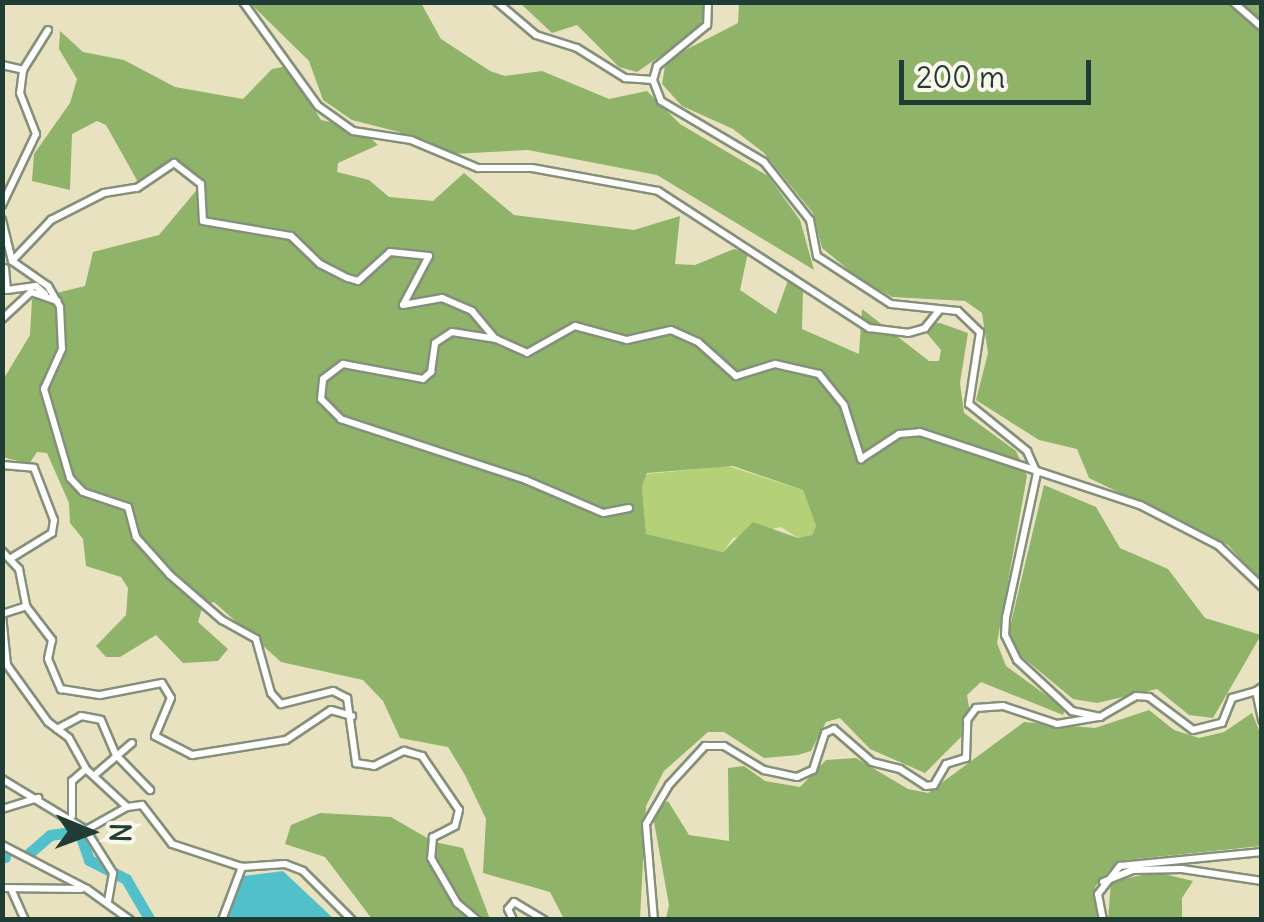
<!DOCTYPE html>
<html>
<head>
<meta charset="utf-8">
<style>
	body { margin:0 }
	#map { position:relative; width:1264px; height:922px; overflow:hidden; background:#e9e2c0; font-family:Delius,sans-serif }
	div>[style] { position:absolute }
	.green>* { inset:0; background:#b4d178 }
	.forest>* { inset:0; background:#8fb368 }
	.water>* { inset:0; background:#52c0ca }
	.river>* { height:11px; margin:-5.5px; padding:0 5.5px; transform-origin:5.5px; border-radius:5.5px; background:#52c0ca }
	.roads { filter:drop-shadow(2px 0 #84907a) drop-shadow(-2px 0 #84907a) drop-shadow(0 2px #84907a) drop-shadow(0 -2px #84907a) }
	.minor>* { height:6px; margin:-3px; padding:0 3px; transform-origin:3px; border-radius:3px; background:#fff }
	span { translate:-50% -50%; white-space:nowrap; text-align:center; line-height:1.15; -webkit-text-stroke:8px #fbf7ec; paint-order:stroke }
	.frame { position:absolute; inset:0; border:5px solid #1f3d34; pointer-events:none }
	.north { position:absolute; left:40px; top:782px; width:100px; height:100px; -webkit-text-stroke:8px #fbf7ec; paint-order:stroke; rotate:91deg; font-size:28px; font-weight:700; line-height:40px; text-align:center; color:#1f3d34 }
	.north::after { content:''; display:block; margin:auto; width:35px; height:45px; background:#1f3d34; clip-path:polygon(50% 0,100% 100%,50% 72%,0 100%) }
	.scale { position:absolute; left:899px; top:60px; width:192px; height:45px; box-sizing:border-box; border:5px solid #1f3d34; border-top:0; padding-left:12px; font-size:30px; line-height:35px; white-space:nowrap; color:#1f3d34; -webkit-text-stroke:8px #fbf7ec; paint-order:stroke }
</style>
</head>
<body>
<div id="map">
	<div class="green">
		<div style="clip-path:polygon(728px 466px,803px 490px,816px 526px,812px 535px,798px 538px,781px 527px,733px 538px,723px 552px,646px 534px,642px 487px,647px 474px)"></div>
	</div>
	<div class="forest">
		<div style="clip-path:polygon(250px 3px,421px 3px,441px 39px,490px 71px,505px 76px,542px 71px,609px 99px,647px 91px,680px 124px,768px 176px,800px 220px,814px 270px,657px 175px,528px 150px,433px 155px,399px 132px,352px 120px,323px 100px,309px 61px)"></div>
		<div style="clip-path:polygon(520px 3px,703px 3px,705px 16px,695px 32px,637px 72px,619px 67px,577px 25px,552px 33px)"></div>
		<div style="clip-path:polygon(739px 3px,1261px 3px,1261px 581px,1228px 545px,1089px 478px,1077px 449px,1039px 440px,976px 400px,988px 353px,982px 313px,965px 301px,892px 297px,861px 280px,822px 248px,813px 213px,764px 153px,733px 129px,682px 106px,662px 84px,666px 60px,738px 23px)"></div>
		<div style="clip-path:polygon(evenodd,60px 31px,83px 52px,124px 60px,175px 87px,243px 99px,272px 69px,287px 66px,321px 120px,359px 128px,378px 145px,338px 163px,337px 172px,369px 180px,389px 197px,433px 201px,464px 173px,514px 215px,634px 230px,680px 216px,675px 264px,695px 265px,734px 249px,748px 252px,740px 290px,776px 314px,792px 269px,803px 291px,802px 329px,859px 354px,862px 309px,929px 361px,939px 361px,941px 350px,919px 324px,940px 323px,968px 333px,960px 383px,964px 413px,1016px 451px,1027px 476px,997px 643px,1006px 666px,1065px 709px,1063px 715px,981px 682px,967px 695px,971px 720px,964px 734px,925px 773px,870px 749px,840px 718px,826px 722px,811px 751px,798px 755px,764px 758px,724px 732px,708px 732px,664px 771px,646px 806px,640px 919px,564px 919px,550px 892px,483px 873px,486px 819px,465px 775px,448px 747px,400px 738px,383px 701px,363px 680px,281px 662px,214px 602px,203px 605px,198px 622px,228px 649px,218px 661px,183px 663px,156px 635px,120px 657px,106px 657px,96px 646px,126px 615px,128px 588px,121px 577px,86px 566px,83px 539px,70px 523px,69px 503px,47px 453px,37px 452px,29px 464px,3px 457px,3px 380px,30px 335px,32px 299px,85px 286px,93px 252px,159px 235px,200px 186px,176px 161px,138px 182px,106px 125px,97px 121px,72px 134px,70px 190px,32px 181px,34px 154px,70px 103px,77px 79px,59px 49px,60px 31px,733px 466px,803px 490px,816px 526px,812px 535px,798px 538px,753px 522px,723px 552px,646px 534px,642px 487px,647px 473px,733px 466px)"></div>
		<div style="clip-path:polygon(1044px 485px,1096px 507px,1120px 548px,1168px 569px,1205px 618px,1261px 635px,1213px 718px,1189px 715px,1157px 689px,1097px 703px,1073px 699px,1015px 651px,1009px 631px)"></div>
		<div style="clip-path:polygon(1149px 710px,1174px 730px,1199px 738px,1224px 732px,1252px 713px,1261px 735px,1261px 846px,1117px 861px,1095px 887px,1097px 919px,666px 919px,669px 905px,652px 811px,668px 801px,689px 835px,729px 841px,728px 768px,744px 766px,765px 781px,800px 787px,826px 760px,856px 758px,908px 789px,928px 793px,1024px 722px,1095px 728px)"></div>
		<div style="clip-path:polygon(320px 813px,391px 817px,434px 842px,463px 848px,490px 919px,372px 919px,325px 857px,285px 844px,291px 825px)"></div>
		<div style="clip-path:polygon(1155px 872px,1193px 881px,1182px 898px,1182px 919px,1108px 920px,1111px 882px)"></div>
	</div>
	<div class="water">
		<div style="clip-path:polygon(283px 871px,334px 919px,228px 919px,244px 876px)"></div>
	</div>
	<div class="river">
		<div style="left:26px;top:856px;width:32px;rotate:-41deg"></div>
		<div style="left:50px;top:835px;width:29px;rotate:-8deg"></div>
		<div style="left:79px;top:831px;width:31px;rotate:71deg"></div>
		<div style="left:89px;top:860px;width:42px;rotate:27.2deg"></div>
		<div style="left:126px;top:879px;width:48px;rotate:59.7deg"></div>
		<div style="left:2px;top:857px;width:3px"></div>
	</div>
	<div class="roads">
		<div class="minor">
			<div style="left:243px;top:2px;width:128px;rotate:54.2deg"></div>
			<div style="left:318px;top:106px;width:43px;rotate:35.5deg"></div>
			<div style="left:353px;top:131px;width:59px;rotate:8.8deg"></div>
			<div style="left:411px;top:140px;width:73px;rotate:22.7deg"></div>
			<div style="left:478px;top:168px;width:54px"></div>
			<div style="left:532px;top:168px;width:128px;rotate:10.3deg"></div>
			<div style="left:658px;top:191px;width:252px;rotate:33deg"></div>
			<div style="left:869px;top:328px;width:39px;rotate:7deg"></div>
			<div style="left:908px;top:333px;width:18px;rotate:-16deg"></div>
			<div style="left:925px;top:328px;width:22px;rotate:-51deg"></div>
			<div style="left:497px;top:2px;width:51px;rotate:40.2deg"></div>
			<div style="left:536px;top:35px;width:43px;rotate:17.6deg"></div>
			<div style="left:577px;top:48px;width:57px;rotate:32deg"></div>
			<div style="left:625px;top:78px;width:28px;rotate:4deg"></div>
			<div style="left:708px;top:2px;width:23px;rotate:92deg"></div>
			<div style="left:707px;top:25px;width:65px;rotate:140.6deg"></div>
			<div style="left:657px;top:66px;width:15px;rotate:106deg"></div>
			<div style="left:653px;top:80px;width:22px;rotate:69deg"></div>
			<div style="left:661px;top:101px;width:120px;rotate:30.6deg"></div>
			<div style="left:764px;top:162px;width:74px;rotate:51.6deg"></div>
			<div style="left:810px;top:220px;width:37px;rotate:79deg"></div>
			<div style="left:817px;top:256px;width:88px;rotate:33deg"></div>
			<div style="left:891px;top:304px;width:67px;rotate:6deg"></div>
			<div style="left:958px;top:311px;width:30px;rotate:44deg"></div>
			<div style="left:980px;top:332px;width:73px;rotate:98.7deg"></div>
			<div style="left:969px;top:404px;width:75px;rotate:39deg"></div>
			<div style="left:1027px;top:451px;width:24px;rotate:66deg"></div>
			<div style="left:1037px;top:473px;width:147px;rotate:102.1deg"></div>
			<div style="left:1006px;top:617px;width:18px;rotate:93deg"></div>
			<div style="left:1005px;top:635px;width:28px;rotate:64deg"></div>
			<div style="left:1017px;top:660px;width:75px;rotate:42.8deg"></div>
			<div style="left:1072px;top:711px;width:29px;rotate:12deg"></div>
			<div style="left:1100px;top:717px;width:42px;rotate:-30.3deg"></div>
			<div style="left:1136px;top:696px;width:13px;rotate:4deg"></div>
			<div style="left:1149px;top:697px;width:55px;rotate:36.9deg"></div>
			<div style="left:1193px;top:730px;width:30px;rotate:-14deg"></div>
			<div style="left:1222px;top:723px;width:27px;rotate:-68deg"></div>
			<div style="left:1232px;top:698px;width:25px;rotate:-16deg"></div>
			<div style="left:1233px;top:2px;width:38px;rotate:41deg"></div>
			<div style="left:2px;top:65px;width:22px;rotate:13deg"></div>
			<div style="left:23px;top:70px;width:23px;rotate:97deg"></div>
			<div style="left:20px;top:93px;width:44px;rotate:68.7deg"></div>
			<div style="left:36px;top:134px;width:79px;rotate:115.6deg"></div>
			<div style="left:23px;top:70px;width:47px;rotate:-58deg"></div>
			<div style="left:2px;top:220px;width:42px;rotate:76.3deg"></div>
			<div style="left:12px;top:261px;width:44px;rotate:34.8deg"></div>
			<div style="left:48px;top:286px;width:24px;rotate:60deg"></div>
			<div style="left:60px;top:307px;width:42px;rotate:87.3deg"></div>
			<div style="left:62px;top:349px;width:44px;rotate:114.2deg"></div>
			<div style="left:44px;top:389px;width:93px;rotate:73.7deg"></div>
			<div style="left:70px;top:478px;width:19px;rotate:47deg"></div>
			<div style="left:83px;top:492px;width:47px;rotate:18.4deg"></div>
			<div style="left:128px;top:507px;width:31px;rotate:75deg"></div>
			<div style="left:136px;top:537px;width:51px;rotate:48.2deg"></div>
			<div style="left:170px;top:575px;width:69px;rotate:40.9deg"></div>
			<div style="left:222px;top:620px;width:39px;rotate:29deg"></div>
			<div style="left:256px;top:639px;width:56px;rotate:74.5deg"></div>
			<div style="left:271px;top:693px;width:15px;rotate:48deg"></div>
			<div style="left:281px;top:704px;width:54px;rotate:-14deg"></div>
			<div style="left:333px;top:691px;width:16px;rotate:27deg"></div>
			<div style="left:347px;top:698px;width:66px;rotate:82.1deg"></div>
			<div style="left:356px;top:763px;width:18px;rotate:9deg"></div>
			<div style="left:374px;top:766px;width:34px;rotate:-27deg"></div>
			<div style="left:404px;top:751px;width:19px;rotate:16deg"></div>
			<div style="left:422px;top:756px;width:65px;rotate:55.6deg"></div>
			<div style="left:459px;top:810px;width:16px;rotate:104deg"></div>
			<div style="left:455px;top:826px;width:25px;rotate:153deg"></div>
			<div style="left:433px;top:837px;width:21px;rotate:95deg"></div>
			<div style="left:431px;top:858px;width:52px;rotate:60deg"></div>
			<div style="left:457px;top:903px;width:26px;rotate:40deg"></div>
			<div style="left:12px;top:261px;width:57px;rotate:-46.4deg"></div>
			<div style="left:51px;top:220px;width:59px;rotate:-27deg"></div>
			<div style="left:104px;top:193px;width:33px;rotate:-9deg"></div>
			<div style="left:137px;top:188px;width:45px;rotate:-34deg"></div>
			<div style="left:174px;top:163px;width:34px;rotate:38deg"></div>
			<div style="left:201px;top:184px;width:37px;rotate:87deg"></div>
			<div style="left:203px;top:221px;width:89px;rotate:9.7deg"></div>
			<div style="left:291px;top:236px;width:40px;rotate:44deg"></div>
			<div style="left:320px;top:264px;width:31px;rotate:27deg"></div>
			<div style="left:348px;top:278px;width:10px;rotate:17deg"></div>
			<div style="left:358px;top:281px;width:43px;rotate:-42.2deg"></div>
			<div style="left:390px;top:252px;width:39px;rotate:6deg"></div>
			<div style="left:429px;top:256px;width:55px;rotate:118deg"></div>
			<div style="left:403px;top:305px;width:40px;rotate:-10deg"></div>
			<div style="left:442px;top:298px;width:33px;rotate:23deg"></div>
			<div style="left:472px;top:311px;width:35px;rotate:50deg"></div>
			<div style="left:5px;top:268px;width:22px;rotate:85deg"></div>
			<div style="left:7px;top:290px;width:29px;rotate:-8deg"></div>
			<div style="left:36px;top:286px;width:12px;rotate:42deg"></div>
			<div style="left:2px;top:319px;width:40px;rotate:-43deg"></div>
			<div style="left:31px;top:292px;width:28px;rotate:19deg"></div>
			<div style="left:2px;top:465px;width:32px;rotate:5deg"></div>
			<div style="left:34px;top:468px;width:56px;rotate:69deg"></div>
			<div style="left:54px;top:520px;width:13px;rotate:99deg"></div>
			<div style="left:52px;top:533px;width:46px;rotate:148.4deg"></div>
			<div style="left:629px;top:508px;width:26px;rotate:169deg"></div>
			<div style="left:603px;top:513px;width:84px;rotate:-156.8deg"></div>
			<div style="left:526px;top:480px;width:195px;rotate:-161.8deg"></div>
			<div style="left:341px;top:419px;width:28px;rotate:-135deg"></div>
			<div style="left:321px;top:399px;width:20px;rotate:-84deg"></div>
			<div style="left:323px;top:379px;width:25px;rotate:-37deg"></div>
			<div style="left:343px;top:364px;width:81px;rotate:10.6deg"></div>
			<div style="left:423px;top:379px;width:11px;rotate:-41deg"></div>
			<div style="left:431px;top:372px;width:29px;rotate:-82deg"></div>
			<div style="left:435px;top:343px;width:20px;rotate:-33deg"></div>
			<div style="left:452px;top:332px;width:45px;rotate:9deg"></div>
			<div style="left:496px;top:339px;width:34px;rotate:24deg"></div>
			<div style="left:527px;top:353px;width:55px;rotate:-29.4deg"></div>
			<div style="left:575px;top:326px;width:54px;rotate:15.1deg"></div>
			<div style="left:627px;top:340px;width:45px;rotate:-12.8deg"></div>
			<div style="left:671px;top:330px;width:30px;rotate:24deg"></div>
			<div style="left:698px;top:342px;width:51px;rotate:41.8deg"></div>
			<div style="left:736px;top:376px;width:41px;rotate:-17.1deg"></div>
			<div style="left:775px;top:364px;width:45px;rotate:12.8deg"></div>
			<div style="left:819px;top:374px;width:40px;rotate:51deg"></div>
			<div style="left:844px;top:405px;width:57px;rotate:72.5deg"></div>
			<div style="left:861px;top:459px;width:45px;rotate:-33.3deg"></div>
			<div style="left:899px;top:434px;width:21px;rotate:-5deg"></div>
			<div style="left:920px;top:432px;width:232px;rotate:18.4deg"></div>
			<div style="left:1140px;top:505px;width:89px;rotate:27.4deg"></div>
			<div style="left:1219px;top:546px;width:59px;rotate:43.6deg"></div>
			<div style="left:2px;top:551px;width:25px;rotate:47deg"></div>
			<div style="left:19px;top:569px;width:38px;rotate:79deg"></div>
			<div style="left:2px;top:614px;width:25px;rotate:-18deg"></div>
			<div style="left:26px;top:606px;width:43px;rotate:52.6deg"></div>
			<div style="left:52px;top:640px;width:19px;rotate:102deg"></div>
			<div style="left:48px;top:659px;width:33px;rotate:67deg"></div>
			<div style="left:61px;top:689px;width:39px;rotate:9deg"></div>
			<div style="left:100px;top:695px;width:63px;rotate:-11deg"></div>
			<div style="left:162px;top:683px;width:17px;rotate:59deg"></div>
			<div style="left:171px;top:698px;width:41px;rotate:112.8deg"></div>
			<div style="left:155px;top:736px;width:42px;rotate:27.2deg"></div>
			<div style="left:192px;top:755px;width:95px;rotate:-9.1deg"></div>
			<div style="left:286px;top:740px;width:54px;rotate:-33.7deg"></div>
			<div style="left:331px;top:710px;width:22px;rotate:16deg"></div>
			<div style="left:2px;top:615px;width:50px;rotate:84.3deg"></div>
			<div style="left:7px;top:665px;width:70px;rotate:54.3deg"></div>
			<div style="left:48px;top:722px;width:26px;rotate:37deg"></div>
			<div style="left:69px;top:738px;width:35px;rotate:61deg"></div>
			<div style="left:86px;top:769px;width:56px;rotate:42.8deg"></div>
			<div style="left:127px;top:807px;width:15px;rotate:-8deg"></div>
			<div style="left:142px;top:805px;width:49px;rotate:52.4deg"></div>
			<div style="left:172px;top:844px;width:74px;rotate:18.2deg"></div>
			<div style="left:242px;top:867px;width:43px;rotate:-4deg"></div>
			<div style="left:285px;top:864px;width:19px;rotate:21deg"></div>
			<div style="left:303px;top:871px;width:69px;rotate:45deg"></div>
			<div style="left:1262px;top:687px;width:7px;rotate:146deg"></div>
			<div style="left:1256px;top:691px;width:30px;rotate:78deg"></div>
			<div style="left:57px;top:729px;width:27px;rotate:-28deg"></div>
			<div style="left:81px;top:716px;width:20px;rotate:11deg"></div>
			<div style="left:101px;top:720px;width:38px;rotate:67deg"></div>
			<div style="left:116px;top:755px;width:49px;rotate:45.8deg"></div>
			<div style="left:97px;top:773px;width:46px;rotate:-40.6deg"></div>
			<div style="left:2px;top:779px;width:98px;rotate:31.3deg"></div>
			<div style="left:86px;top:830px;width:51px;rotate:57.9deg"></div>
			<div style="left:113px;top:873px;width:29px;rotate:100deg"></div>
			<div style="left:2px;top:809px;width:38px;rotate:-17deg"></div>
			<div style="left:72px;top:816px;width:35px;rotate:-90deg"></div>
			<div style="left:72px;top:781px;width:18px;rotate:-41deg"></div>
			<div style="left:86px;top:830px;width:47px;rotate:-29.3deg"></div>
			<div style="left:2px;top:845px;width:96px;rotate:27.4deg"></div>
			<div style="left:87px;top:889px;width:53px;rotate:35.8deg"></div>
			<div style="left:1103px;top:882px;width:31px;rotate:-22deg"></div>
			<div style="left:1132px;top:870px;width:50px;rotate:-1.1deg"></div>
			<div style="left:1182px;top:869px;width:81px;rotate:8.5deg"></div>
			<div style="left:2px;top:888px;width:79px;rotate:0.7deg"></div>
			<div style="left:12px;top:891px;width:32px;rotate:66deg"></div>
			<div style="left:222px;top:920px;width:57px;rotate:-69.3deg"></div>
			<div style="left:513px;top:920px;width:12px;rotate:-114deg"></div>
			<div style="left:508px;top:909px;width:9px;rotate:-49deg"></div>
			<div style="left:514px;top:902px;width:35px;rotate:31deg"></div>
			<div style="left:654px;top:920px;width:96px;rotate:-94.8deg"></div>
			<div style="left:646px;top:824px;width:45px;rotate:-59.5deg"></div>
			<div style="left:669px;top:785px;width:53px;rotate:-47.3deg"></div>
			<div style="left:705px;top:746px;width:19px"></div>
			<div style="left:724px;top:746px;width:47px;rotate:31deg"></div>
			<div style="left:764px;top:770px;width:34px;rotate:12deg"></div>
			<div style="left:797px;top:777px;width:17px;rotate:-24deg"></div>
			<div style="left:813px;top:770px;width:39px;rotate:-72deg"></div>
			<div style="left:825px;top:733px;width:10px;rotate:-24deg"></div>
			<div style="left:834px;top:729px;width:50px;rotate:41deg"></div>
			<div style="left:872px;top:762px;width:29px;rotate:14deg"></div>
			<div style="left:900px;top:769px;width:31px;rotate:33deg"></div>
			<div style="left:926px;top:786px;width:8px;rotate:-7deg"></div>
			<div style="left:934px;top:785px;width:24px;rotate:-60deg"></div>
			<div style="left:946px;top:764px;width:21px;rotate:-17deg"></div>
			<div style="left:966px;top:758px;width:38px;rotate:-88deg"></div>
			<div style="left:967px;top:720px;width:15px;rotate:-53deg"></div>
			<div style="left:976px;top:708px;width:27px;rotate:-4deg"></div>
			<div style="left:1003px;top:706px;width:57px;rotate:18.4deg"></div>
			<div style="left:1057px;top:724px;width:43px;rotate:-9.5deg"></div>
			<div style="left:1103px;top:920px;width:26px;rotate:-101deg"></div>
			<div style="left:1098px;top:894px;width:36px;rotate:-52deg"></div>
			<div style="left:1120px;top:866px;width:143px;rotate:-5.6deg"></div>
		</div>
	</div>
	<div class="frame"></div>
	<div class="north">N</div>
	<div class="scale">200 m</div>
</div>
</body>
</html>
